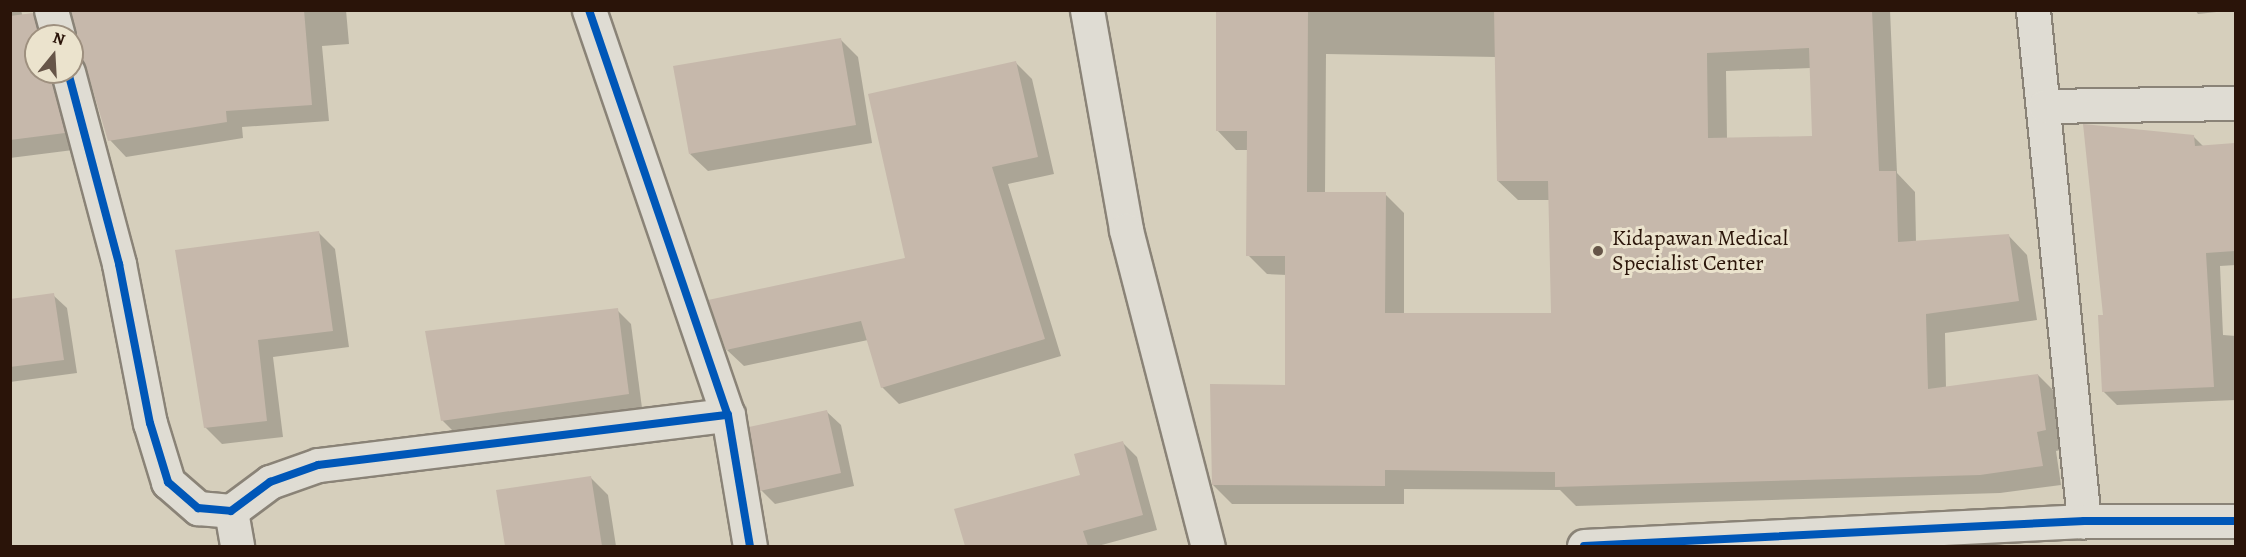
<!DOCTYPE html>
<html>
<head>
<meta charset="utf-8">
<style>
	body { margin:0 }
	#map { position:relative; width:2246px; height:557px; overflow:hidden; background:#d6cfbc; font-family:Alegreya,serif }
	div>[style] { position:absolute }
	.shadow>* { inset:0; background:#0003 }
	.building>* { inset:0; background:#c6b8ab }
	.roads { filter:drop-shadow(2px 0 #8a8377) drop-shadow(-2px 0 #8a8377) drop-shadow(0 2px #8a8377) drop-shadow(0 -2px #8a8377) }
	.street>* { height:33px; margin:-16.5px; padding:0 16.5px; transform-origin:16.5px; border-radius:16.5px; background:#dfdcd3 }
	.cycleway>* { height:8px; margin:-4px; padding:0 4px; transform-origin:4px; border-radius:4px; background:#0057b8 }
	.dots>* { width:16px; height:16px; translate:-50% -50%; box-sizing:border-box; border:3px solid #ebe3cd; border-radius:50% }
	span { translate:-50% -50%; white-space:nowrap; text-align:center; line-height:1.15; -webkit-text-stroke:6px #ebe3cd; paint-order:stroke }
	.poi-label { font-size:22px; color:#2a1409 }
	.left { translate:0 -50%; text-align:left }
	.frame { position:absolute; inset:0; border:12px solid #2a1409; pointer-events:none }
	.north { position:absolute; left:24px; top:24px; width:60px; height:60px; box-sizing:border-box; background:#ebe3cd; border:2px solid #9e907f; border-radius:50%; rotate:18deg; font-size:16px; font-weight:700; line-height:24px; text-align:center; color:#2a1409 }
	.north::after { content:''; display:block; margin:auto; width:21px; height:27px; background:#665548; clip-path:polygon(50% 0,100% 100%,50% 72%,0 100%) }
</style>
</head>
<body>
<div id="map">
	<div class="shadow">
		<div style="clip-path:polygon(10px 10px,21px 10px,23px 18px,33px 18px,50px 35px,36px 36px,36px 72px,72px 72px,72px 47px,78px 42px,72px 12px,84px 10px,346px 10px,349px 44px,322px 46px,329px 121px,242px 127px,243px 138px,126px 157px,110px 140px,89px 70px,81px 70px,81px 149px,10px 158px)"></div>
		<div style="clip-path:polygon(evenodd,1218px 10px,1890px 10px,1897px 173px,1915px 192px,1916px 242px,2008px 235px,2027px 255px,2037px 320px,1945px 333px,1946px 388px,2038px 375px,2057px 394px,2065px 449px,2056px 451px,2061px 485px,2000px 493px,1576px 506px,1560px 490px,1404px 489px,1404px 504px,1232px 504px,1213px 485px,1286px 386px,1287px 275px,1267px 274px,1248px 255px,1248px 150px,1236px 150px,1217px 130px,1218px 10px,1326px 54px,1496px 57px,1498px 181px,1518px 200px,1550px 200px,1553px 314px,1404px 315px,1404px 213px,1385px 194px,1325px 194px,1326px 54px,1218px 10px,1811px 68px,1814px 137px,1727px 139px,1726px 71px,1811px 68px)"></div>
		<div style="clip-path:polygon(2195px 10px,2235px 10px,2198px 14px)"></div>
		<div style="clip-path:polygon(840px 39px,858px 57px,872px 143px,708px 171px,690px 154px)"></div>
		<div style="clip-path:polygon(1016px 63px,1032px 79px,1054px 174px,1008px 184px,1061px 356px,899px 404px,882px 387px,868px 340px,744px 366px,727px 350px,906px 259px)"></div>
		<div style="clip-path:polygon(2193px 136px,2204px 147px,2236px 144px,2236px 265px,2220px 266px,2223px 335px,2236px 336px,2236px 400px,2117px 405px,2103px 391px,2105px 316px)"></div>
		<div style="clip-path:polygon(319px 233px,335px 249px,349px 347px,273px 357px,283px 437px,222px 444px,205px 427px)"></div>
		<div style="clip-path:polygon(53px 295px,67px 308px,77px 373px,10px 382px,10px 300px)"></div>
		<div style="clip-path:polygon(617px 310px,631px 324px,642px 408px,456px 434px,442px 420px)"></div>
		<div style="clip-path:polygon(827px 412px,841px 425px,854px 486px,775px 504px,761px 490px)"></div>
		<div style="clip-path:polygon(1122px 442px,1137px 457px,1157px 530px,1098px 546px,966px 546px,956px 510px,1082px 476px)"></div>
		<div style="clip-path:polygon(591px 478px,608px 495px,616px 546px,506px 546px,498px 491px)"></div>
	</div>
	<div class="building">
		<div style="clip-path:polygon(71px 10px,304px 10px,312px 105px,226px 111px,227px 122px,108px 141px,86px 67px,72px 54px,76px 32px)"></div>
		<div style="clip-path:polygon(evenodd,1216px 10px,1308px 10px,1307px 192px,1386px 192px,1385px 313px,1551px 313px,1548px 181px,1497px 181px,1494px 10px,1872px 10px,1879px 171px,1896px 171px,1898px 242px,2009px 234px,2019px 301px,1926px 314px,1928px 389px,2038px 374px,2046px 430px,2037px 432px,2043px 466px,1980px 475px,1555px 487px,1555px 472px,1385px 470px,1385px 486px,1212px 485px,1210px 384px,1285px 385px,1285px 256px,1246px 256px,1247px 131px,1216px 131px,1216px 10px,1809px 48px,1812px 136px,1708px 138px,1707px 53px,1809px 48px)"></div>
		<div style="clip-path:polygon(33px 13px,39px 36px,36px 72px,50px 72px,65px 133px,10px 140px,10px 16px)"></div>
		<div style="clip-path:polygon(841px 38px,856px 125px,689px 154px,673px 66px)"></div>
		<div style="clip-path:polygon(1016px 61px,1038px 157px,992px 167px,1045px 339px,881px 388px,861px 321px,726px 350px,708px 300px,905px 258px,868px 94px)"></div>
		<div style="clip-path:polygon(2083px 124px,2194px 135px,2195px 146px,2235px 143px,2235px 251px,2206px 253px,2214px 387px,2102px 392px,2098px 315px,2103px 315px)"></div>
		<div style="clip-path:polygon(319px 231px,333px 331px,258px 340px,267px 421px,204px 428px,175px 250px)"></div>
		<div style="clip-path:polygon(54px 293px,64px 360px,10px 367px,10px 299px)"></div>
		<div style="clip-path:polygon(618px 308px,629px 394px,441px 421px,425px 331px)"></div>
		<div style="clip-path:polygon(827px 410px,841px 473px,760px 491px,749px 427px)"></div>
		<div style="clip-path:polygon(1123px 441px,1143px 515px,1083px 531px,1088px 546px,965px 546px,954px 509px,1080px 475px,1074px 454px)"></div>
		<div style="clip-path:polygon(591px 476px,602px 546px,505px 546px,496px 490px)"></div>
	</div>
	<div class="roads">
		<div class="street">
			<div style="left:51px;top:10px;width:27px;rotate:75deg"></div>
			<div style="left:589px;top:10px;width:428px;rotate:71.1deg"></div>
			<div style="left:728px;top:415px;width:133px;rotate:80.5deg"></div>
			<div style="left:1087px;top:10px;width:223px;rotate:79.9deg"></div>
			<div style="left:1126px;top:230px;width:326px;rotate:75.5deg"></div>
			<div style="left:2033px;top:10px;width:514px;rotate:84.3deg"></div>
			<div style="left:68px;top:72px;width:199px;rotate:75.1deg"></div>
			<div style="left:119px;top:264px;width:162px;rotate:79deg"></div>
			<div style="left:150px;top:423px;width:62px;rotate:73deg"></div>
			<div style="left:168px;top:482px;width:40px;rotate:41deg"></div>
			<div style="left:198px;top:508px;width:33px;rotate:5deg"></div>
			<div style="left:231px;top:511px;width:49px;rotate:-36.6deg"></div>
			<div style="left:270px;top:482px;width:51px;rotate:-19.5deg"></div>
			<div style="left:318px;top:465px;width:413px;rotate:-7deg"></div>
			<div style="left:2045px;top:106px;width:191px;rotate:-0.9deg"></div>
			<div style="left:231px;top:511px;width:36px;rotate:80deg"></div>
			<div style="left:1584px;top:546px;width:501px;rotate:-2.86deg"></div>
			<div style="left:2084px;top:521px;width:152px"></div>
		</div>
	</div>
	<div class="cycleway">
		<div style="left:589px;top:10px;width:428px;rotate:71.1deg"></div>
		<div style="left:728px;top:415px;width:133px;rotate:80.5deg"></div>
		<div style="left:68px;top:72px;width:199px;rotate:75.1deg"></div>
		<div style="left:119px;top:264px;width:162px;rotate:79deg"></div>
		<div style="left:150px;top:423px;width:62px;rotate:73deg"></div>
		<div style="left:168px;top:482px;width:40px;rotate:41deg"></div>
		<div style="left:198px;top:508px;width:33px;rotate:5deg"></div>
		<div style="left:231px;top:511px;width:49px;rotate:-36.6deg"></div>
		<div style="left:270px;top:482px;width:51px;rotate:-19.5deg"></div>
		<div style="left:318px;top:465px;width:413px;rotate:-7deg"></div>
		<div style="left:1584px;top:546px;width:501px;rotate:-2.86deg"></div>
		<div style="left:2084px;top:521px;width:152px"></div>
	</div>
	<div class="dots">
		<div style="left:1598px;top:251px;background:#665548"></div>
	</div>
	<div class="poi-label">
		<span class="left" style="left:1612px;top:251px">Kidapawan Medical<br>Specialist Center</span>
	</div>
	<div class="frame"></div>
	<div class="north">N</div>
</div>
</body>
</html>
